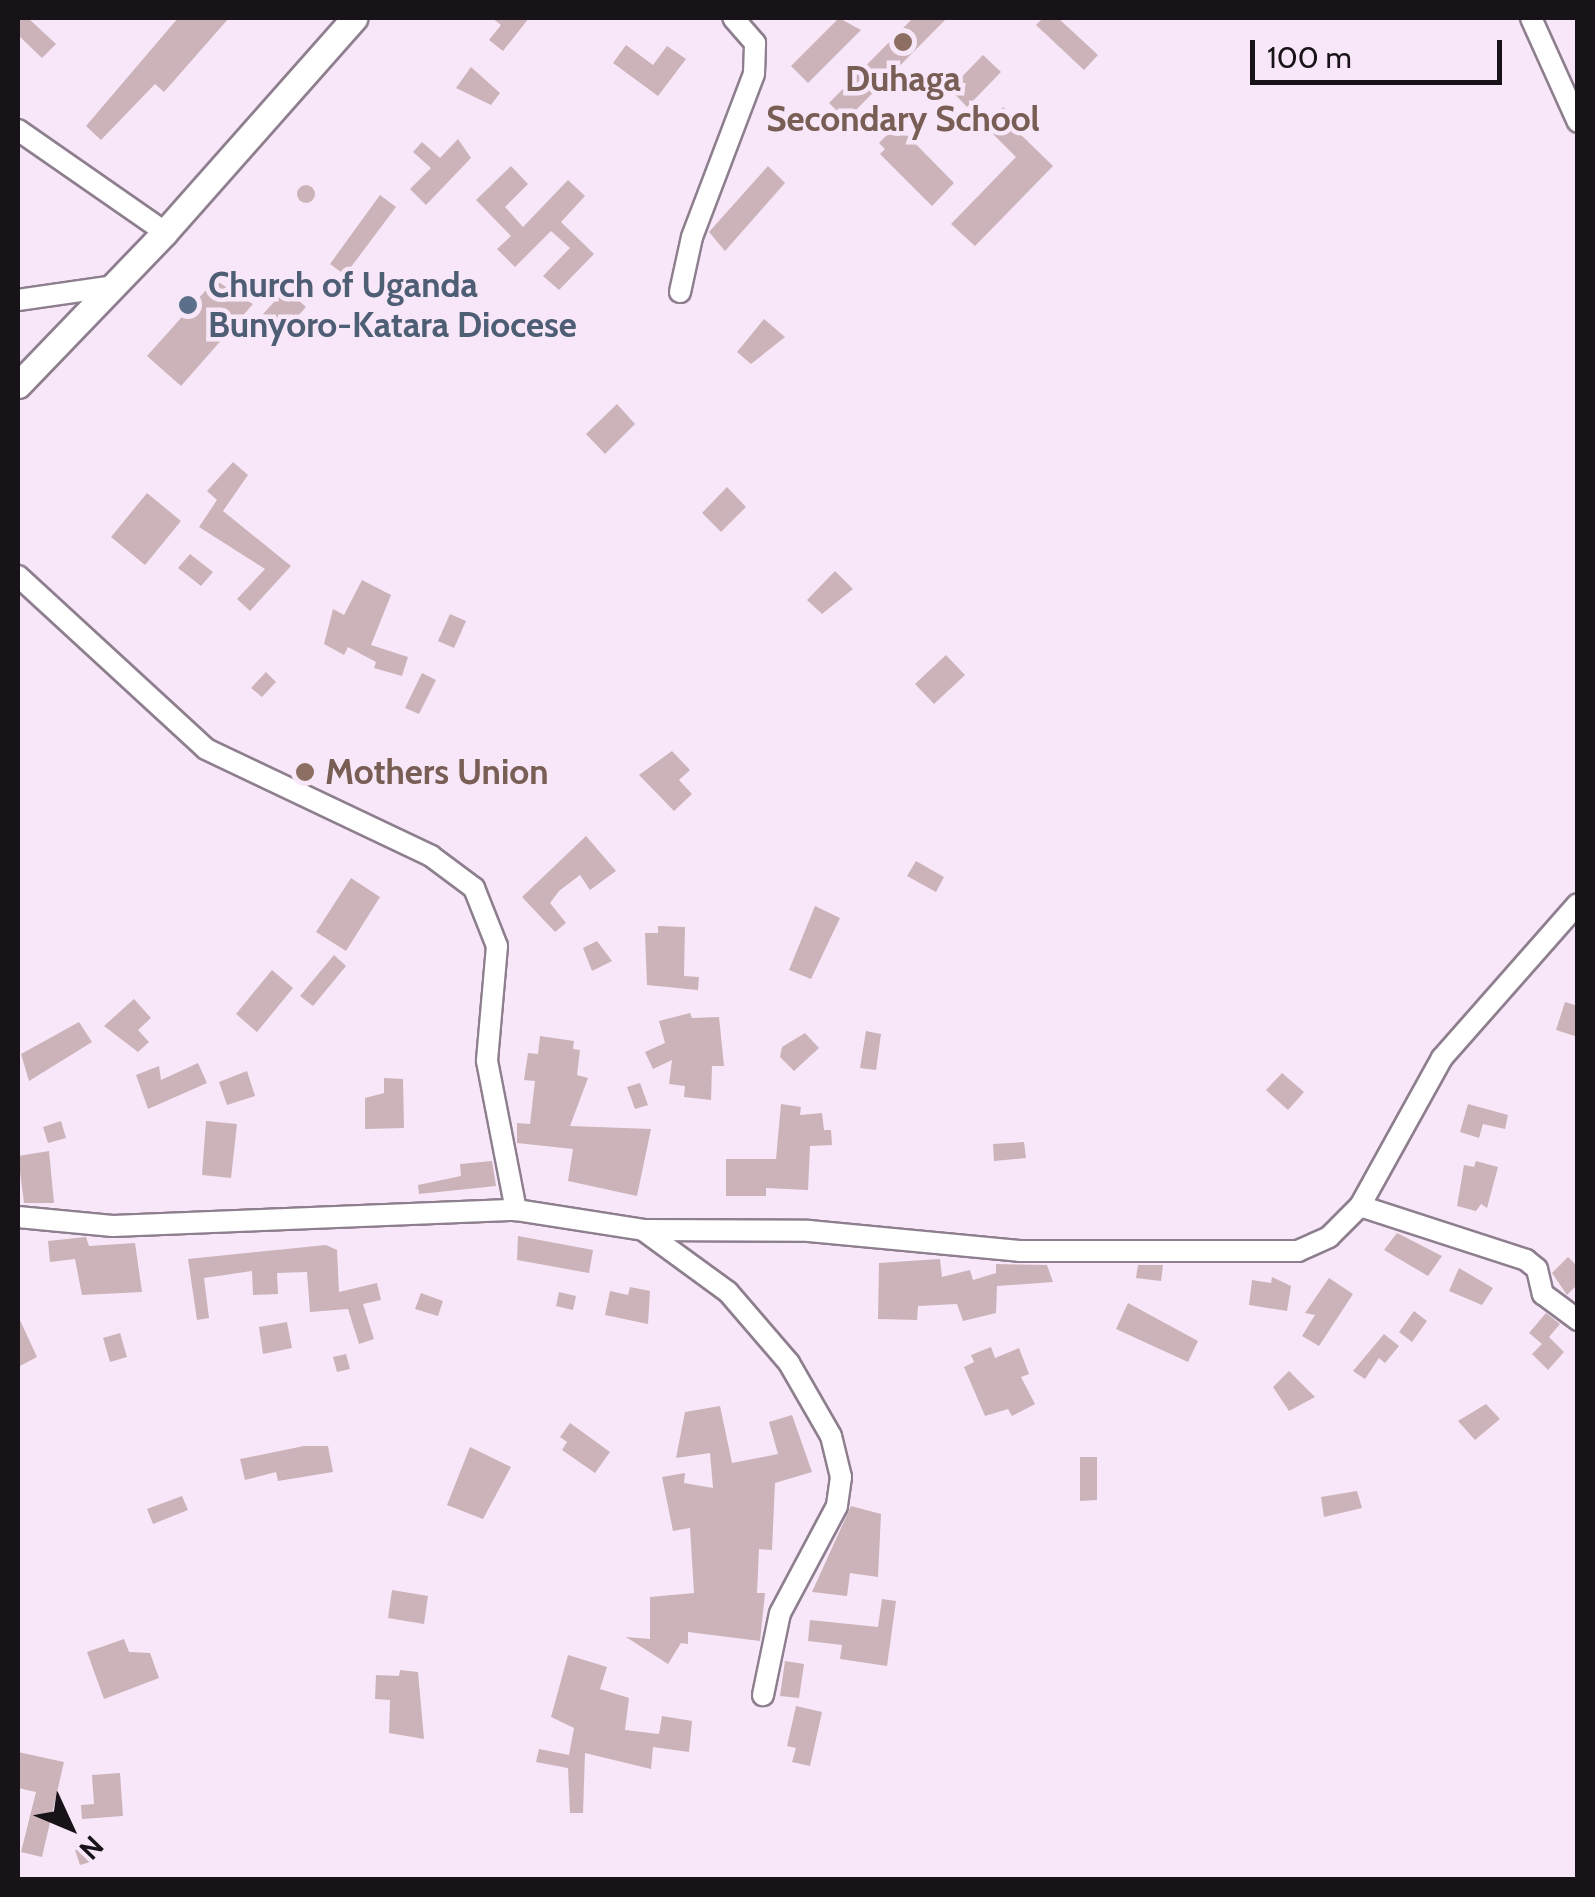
<!DOCTYPE html>
<html>
<head>
<meta charset="utf-8">
<style>
	body { margin:0 }
	#map { position:relative; width:1595px; height:1897px; overflow:hidden; background:#f8e7f8; font-family:Cabin,sans-serif }
	div>[style] { position:absolute }
	.building>* { inset:0; background:#cbb3b9 }
	.round { border-radius:50% }
	.roads { filter:drop-shadow(2px 0 #8e7f8f) drop-shadow(-2px 0 #8e7f8f) drop-shadow(0 2px #8e7f8f) drop-shadow(0 -2px #8e7f8f) }
	.minor>* { height:20px; margin:-10px; padding:0 10px; transform-origin:10px; border-radius:10px; background:#fff }
	.tertiary>* { height:25px; margin:-12.5px; padding:0 12.5px; transform-origin:12.5px; border-radius:12.5px; background:#fff }
	.dots>* { width:28px; height:28px; translate:-50% -50%; box-sizing:border-box; border:5px solid #f8e7f8; border-radius:50% }
	span { translate:-50% -50%; white-space:nowrap; text-align:center; line-height:1.15; -webkit-text-stroke:9px #f8e7f8; paint-order:stroke }
	.education-label { font-size:35px; color:#785e54; font-weight:700 }
	.left { translate:0 -50%; text-align:left }
	.service-label { font-size:35px; color:#4e5e75; font-weight:700 }
	.frame { position:absolute; inset:0; border:20px solid #181318; pointer-events:none }
	.north { position:absolute; left:20px; top:1777px; width:100px; height:100px; -webkit-text-stroke:8px #f8e7f8; paint-order:stroke; rotate:134deg; font-size:28px; font-weight:700; line-height:40px; text-align:center; color:#181318 }
	.north::after { content:''; display:block; margin:auto; width:35px; height:45px; background:#181318; clip-path:polygon(50% 0,100% 100%,50% 72%,0 100%) }
	.scale { position:absolute; left:1250px; top:40px; width:252px; height:45px; box-sizing:border-box; border:5px solid #181318; border-top:0; padding-left:12px; font-size:30px; line-height:35px; white-space:nowrap; color:#181318; -webkit-text-stroke:8px #f8e7f8; paint-order:stroke }
</style>
</head>
<body>
<div id="map">
	<div class="building">
		<div style="clip-path:polygon(18px 18px,28px 18px,56px 44px,42px 58px,18px 35px)"></div>
		<div style="clip-path:polygon(178px 18px,229px 18px,164px 92px,155px 84px,101px 140px,86px 126px)"></div>
		<div style="clip-path:polygon(492px 18px,529px 18px,503px 51px,489px 40px,501px 25px)"></div>
		<div style="clip-path:polygon(839px 18px,861px 30px,808px 83px,791px 66px)"></div>
		<div style="clip-path:polygon(913px 18px,947px 18px,846px 120px,829px 103px)"></div>
		<div style="clip-path:polygon(1043px 18px,1058px 18px,1098px 55px,1084px 70px,1036px 25px)"></div>
		<div style="clip-path:polygon(626px 45px,653px 65px,667px 46px,686px 59px,658px 96px,613px 63px)"></div>
		<div style="clip-path:polygon(983px 55px,1001px 72px,967px 107px,950px 89px)"></div>
		<div style="clip-path:polygon(471px 67px,500px 93px,491px 105px,456px 88px)"></div>
		<div style="clip-path:polygon(1003px 107px,1021px 124px,1016px 130px,1053px 166px,975px 246px,951px 224px,1016px 157px,985px 126px)"></div>
		<div style="clip-path:polygon(892px 130px,898px 136px,903px 131px,954px 183px,932px 206px,880px 154px,885px 149px,879px 143px)"></div>
		<div style="clip-path:polygon(458px 139px,471px 158px,426px 205px,410px 189px,431px 168px,413px 152px,422px 142px,440px 158px)"></div>
		<div style="clip-path:polygon(511px 166px,528px 184px,505px 207px,523px 227px,568px 180px,585px 196px,561px 222px,594px 254px,559px 290px,543px 276px,570px 248px,551px 231px,515px 267px,497px 249px,511px 236px,476px 200px)"></div>
		<div style="clip-path:polygon(768px 166px,785px 183px,725px 251px,709px 232px)"></div>
		<div class="round" style="left:297px;top:185px;width:18px;height:18px"></div>
		<div style="clip-path:polygon(380px 195px,396px 207px,345px 275px,330px 264px)"></div>
		<div style="clip-path:polygon(215px 280px,253px 304px,181px 386px,147px 356px)"></div>
		<div style="clip-path:polygon(286px 289px,306px 307px,283px 332px,263px 314px)"></div>
		<div style="clip-path:polygon(764px 319px,785px 337px,751px 364px,737px 352px)"></div>
		<div style="clip-path:polygon(617px 404px,635px 424px,605px 454px,586px 434px)"></div>
		<div style="clip-path:polygon(233px 462px,248px 475px,223px 511px,291px 566px,250px 611px,237px 599px,265px 569px,199px 527px,217px 500px,207px 491px)"></div>
		<div style="clip-path:polygon(727px 487px,746px 507px,721px 532px,702px 513px)"></div>
		<div style="clip-path:polygon(147px 493px,181px 521px,145px 565px,111px 537px)"></div>
		<div style="clip-path:polygon(190px 554px,213px 572px,201px 586px,178px 568px)"></div>
		<div style="clip-path:polygon(835px 571px,853px 589px,822px 614px,807px 600px)"></div>
		<div style="clip-path:polygon(362px 580px,391px 595px,371px 645px,408px 657px,402px 676px,374px 668px,376px 662px,348px 647px,344px 655px,324px 644px,333px 609px,344px 615px)"></div>
		<div style="clip-path:polygon(450px 614px,466px 621px,454px 648px,438px 641px)"></div>
		<div style="clip-path:polygon(946px 655px,965px 675px,934px 704px,915px 684px)"></div>
		<div style="clip-path:polygon(266px 672px,276px 682px,262px 697px,251px 688px)"></div>
		<div style="clip-path:polygon(422px 673px,436px 680px,419px 714px,405px 708px)"></div>
		<div style="clip-path:polygon(672px 751px,690px 770px,679px 780px,692px 794px,674px 811px,639px 775px)"></div>
		<div style="clip-path:polygon(586px 836px,616px 871px,590px 890px,580px 875px,559px 891px,550px 903px,566px 923px,555px 932px,522px 897px)"></div>
		<div style="clip-path:polygon(916px 861px,944px 877px,936px 892px,907px 876px)"></div>
		<div style="clip-path:polygon(351px 878px,380px 897px,346px 951px,316px 932px)"></div>
		<div style="clip-path:polygon(815px 906px,840px 918px,811px 979px,789px 970px)"></div>
		<div style="clip-path:polygon(658px 926px,685px 927px,684px 976px,699px 977px,698px 990px,647px 985px,645px 933px,658px 933px)"></div>
		<div style="clip-path:polygon(597px 941px,612px 961px,592px 971px,583px 948px)"></div>
		<div style="clip-path:polygon(334px 955px,346px 966px,313px 1006px,300px 996px)"></div>
		<div style="clip-path:polygon(272px 970px,293px 988px,257px 1032px,236px 1014px)"></div>
		<div style="clip-path:polygon(134px 999px,151px 1018px,138px 1030px,149px 1042px,138px 1052px,104px 1026px)"></div>
		<div style="clip-path:polygon(1565px 1002px,1578px 1006px,1578px 1037px,1556px 1030px)"></div>
		<div style="clip-path:polygon(690px 1013px,692px 1018px,719px 1017px,724px 1066px,712px 1066px,711px 1100px,684px 1097px,685px 1086px,669px 1084px,672px 1060px,653px 1069px,645px 1052px,665px 1043px,659px 1021px)"></div>
		<div style="clip-path:polygon(79px 1022px,92px 1042px,29px 1081px,21px 1054px)"></div>
		<div style="clip-path:polygon(866px 1031px,881px 1034px,876px 1070px,860px 1068px)"></div>
		<div style="clip-path:polygon(805px 1033px,819px 1048px,794px 1071px,780px 1057px,782px 1047px)"></div>
		<div style="clip-path:polygon(540px 1036px,574px 1041px,573px 1049px,580px 1050px,577px 1075px,588px 1078px,570px 1126px,651px 1129px,637px 1196px,568px 1181px,573px 1149px,517px 1143px,517px 1123px,530px 1124px,535px 1081px,524px 1080px,528px 1053px,538px 1054px)"></div>
		<div style="clip-path:polygon(198px 1063px,207px 1083px,148px 1109px,136px 1075px,159px 1066px,161px 1080px)"></div>
		<div style="clip-path:polygon(247px 1071px,255px 1096px,227px 1105px,219px 1082px)"></div>
		<div style="clip-path:polygon(1282px 1073px,1304px 1092px,1288px 1110px,1266px 1090px)"></div>
		<div style="clip-path:polygon(384px 1078px,403px 1079px,404px 1128px,365px 1129px,365px 1098px,384px 1093px)"></div>
		<div style="clip-path:polygon(640px 1083px,648px 1105px,635px 1109px,627px 1087px)"></div>
		<div style="clip-path:polygon(781px 1104px,801px 1107px,800px 1115px,822px 1113px,824px 1130px,831px 1130px,832px 1145px,810px 1146px,808px 1190px,766px 1188px,766px 1196px,726px 1196px,726px 1159px,776px 1159px)"></div>
		<div style="clip-path:polygon(1468px 1104px,1508px 1115px,1505px 1129px,1483px 1124px,1479px 1138px,1460px 1132px)"></div>
		<div style="clip-path:polygon(61px 1121px,66px 1138px,48px 1143px,43px 1127px)"></div>
		<div style="clip-path:polygon(206px 1121px,237px 1124px,231px 1178px,202px 1175px)"></div>
		<div style="clip-path:polygon(1024px 1142px,1026px 1158px,994px 1161px,993px 1144px)"></div>
		<div style="clip-path:polygon(49px 1151px,54px 1203px,24px 1203px,18px 1156px)"></div>
		<div style="clip-path:polygon(492px 1161px,496px 1186px,419px 1194px,418px 1185px,461px 1176px,460px 1164px)"></div>
		<div style="clip-path:polygon(1476px 1161px,1498px 1167px,1487px 1208px,1481px 1204px,1476px 1211px,1457px 1206px,1464px 1165px,1474px 1167px)"></div>
		<div style="clip-path:polygon(1397px 1233px,1442px 1256px,1428px 1276px,1384px 1250px)"></div>
		<div style="clip-path:polygon(518px 1236px,593px 1250px,589px 1273px,517px 1260px)"></div>
		<div style="clip-path:polygon(86px 1237px,89px 1246px,135px 1243px,142px 1292px,82px 1295px,75px 1259px,50px 1262px,48px 1241px)"></div>
		<div style="clip-path:polygon(326px 1245px,337px 1250px,339px 1292px,377px 1283px,381px 1300px,363px 1304px,374px 1339px,359px 1344px,348px 1309px,310px 1312px,307px 1272px,277px 1273px,278px 1294px,253px 1295px,252px 1271px,204px 1278px,209px 1318px,197px 1320px,188px 1259px)"></div>
		<div style="clip-path:polygon(1568px 1257px,1578px 1267px,1578px 1284px,1567px 1295px,1552px 1273px)"></div>
		<div style="clip-path:polygon(940px 1259px,942px 1277px,970px 1270px,973px 1280px,996px 1273px,996px 1264px,1047px 1265px,1053px 1282px,997px 1286px,996px 1313px,963px 1321px,957px 1304px,918px 1306px,917px 1320px,878px 1319px,879px 1263px)"></div>
		<div style="clip-path:polygon(1138px 1265px,1163px 1265px,1161px 1281px,1136px 1278px)"></div>
		<div style="clip-path:polygon(1459px 1268px,1493px 1288px,1482px 1305px,1449px 1291px)"></div>
		<div style="clip-path:polygon(1272px 1277px,1291px 1286px,1287px 1311px,1249px 1305px,1252px 1280px,1271px 1283px)"></div>
		<div style="clip-path:polygon(1329px 1278px,1353px 1294px,1319px 1346px,1302px 1336px,1315px 1315px,1305px 1313px)"></div>
		<div style="clip-path:polygon(630px 1287px,650px 1291px,648px 1324px,605px 1315px,610px 1291px,628px 1295px)"></div>
		<div style="clip-path:polygon(559px 1292px,576px 1296px,573px 1310px,556px 1306px)"></div>
		<div style="clip-path:polygon(421px 1293px,443px 1301px,438px 1316px,415px 1309px)"></div>
		<div style="clip-path:polygon(1128px 1303px,1198px 1341px,1188px 1362px,1116px 1329px)"></div>
		<div style="clip-path:polygon(1414px 1311px,1427px 1321px,1412px 1342px,1399px 1332px)"></div>
		<div style="clip-path:polygon(1546px 1313px,1560px 1324px,1549px 1337px,1564px 1352px,1548px 1370px,1532px 1354px,1542px 1344px,1529px 1333px)"></div>
		<div style="clip-path:polygon(18px 1316px,37px 1357px,18px 1367px)"></div>
		<div style="clip-path:polygon(287px 1322px,292px 1348px,263px 1354px,259px 1327px)"></div>
		<div style="clip-path:polygon(120px 1333px,127px 1357px,110px 1362px,103px 1338px)"></div>
		<div style="clip-path:polygon(1384px 1334px,1399px 1346px,1385px 1363px,1379px 1358px,1365px 1379px,1353px 1371px)"></div>
		<div style="clip-path:polygon(991px 1347px,995px 1358px,1019px 1348px,1029px 1374px,1021px 1377px,1035px 1404px,1012px 1416px,1008px 1409px,985px 1416px,964px 1367px,974px 1362px,971px 1355px)"></div>
		<div style="clip-path:polygon(346px 1354px,350px 1369px,337px 1372px,333px 1357px)"></div>
		<div style="clip-path:polygon(1289px 1371px,1315px 1397px,1289px 1411px,1273px 1387px)"></div>
		<div style="clip-path:polygon(1486px 1404px,1500px 1419px,1475px 1440px,1458px 1421px)"></div>
		<div style="clip-path:polygon(720px 1406px,732px 1463px,778px 1454px,769px 1422px,792px 1415px,812px 1472px,775px 1483px,772px 1550px,759px 1549px,757px 1593px,765px 1593px,760px 1641px,688px 1632px,688px 1644px,681px 1643px,668px 1664px,626px 1637px,650px 1639px,650px 1597px,694px 1593px,690px 1528px,673px 1531px,662px 1477px,685px 1473px,684px 1483px,713px 1488px,710px 1453px,676px 1458px,685px 1412px)"></div>
		<div style="clip-path:polygon(570px 1423px,610px 1452px,595px 1473px,562px 1450px,567px 1442px,560px 1437px)"></div>
		<div style="clip-path:polygon(304px 1446px,328px 1446px,333px 1472px,278px 1481px,276px 1472px,245px 1480px,240px 1459px)"></div>
		<div style="clip-path:polygon(470px 1447px,511px 1467px,483px 1519px,447px 1505px)"></div>
		<div style="clip-path:polygon(1080px 1457px,1097px 1457px,1097px 1500px,1080px 1501px)"></div>
		<div style="clip-path:polygon(1357px 1491px,1362px 1508px,1324px 1517px,1321px 1497px)"></div>
		<div style="clip-path:polygon(182px 1496px,188px 1510px,153px 1524px,147px 1509px)"></div>
		<div style="clip-path:polygon(851px 1506px,881px 1514px,878px 1577px,850px 1573px,847px 1596px,812px 1592px)"></div>
		<div style="clip-path:polygon(392px 1590px,428px 1596px,424px 1624px,388px 1618px)"></div>
		<div style="clip-path:polygon(882px 1599px,896px 1601px,887px 1666px,840px 1659px,842px 1645px,808px 1641px,810px 1620px,878px 1627px)"></div>
		<div style="clip-path:polygon(124px 1639px,129px 1652px,150px 1653px,159px 1678px,104px 1699px,87px 1652px)"></div>
		<div style="clip-path:polygon(568px 1655px,607px 1667px,600px 1689px,629px 1698px,625px 1730px,659px 1734px,662px 1716px,692px 1721px,689px 1752px,653px 1747px,651px 1769px,585px 1753px,583px 1813px,570px 1813px,568px 1768px,536px 1762px,539px 1749px,569px 1755px,574px 1728px,551px 1717px)"></div>
		<div style="clip-path:polygon(785px 1661px,804px 1664px,799px 1698px,780px 1696px)"></div>
		<div style="clip-path:polygon(400px 1670px,418px 1672px,424px 1739px,389px 1733px,390px 1700px,375px 1699px,376px 1675px,399px 1676px)"></div>
		<div style="clip-path:polygon(796px 1706px,822px 1712px,810px 1766px,792px 1762px,796px 1748px,787px 1746px)"></div>
		<div style="clip-path:polygon(18px 1752px,64px 1762px,42px 1857px,21px 1852px,36px 1792px,18px 1788px)"></div>
		<div style="clip-path:polygon(120px 1773px,123px 1816px,82px 1819px,81px 1805px,94px 1804px,92px 1775px)"></div>
		<div style="clip-path:polygon(92px 1845px,97px 1860px,80px 1865px,75px 1850px)"></div>
	</div>
	<div class="roads">
		<div class="minor">
			<div style="left:1531px;top:18px;width:114px;rotate:65.7deg"></div>
			<div style="left:18px;top:130px;width:179px;rotate:34.8deg"></div>
			<div style="left:680px;top:292px;width:56px;rotate:-77.7deg"></div>
			<div style="left:692px;top:237px;width:174px;rotate:-69.2deg"></div>
			<div style="left:754px;top:74px;width:31px;rotate:-88deg"></div>
			<div style="left:755px;top:43px;width:33px;rotate:-131deg"></div>
			<div style="left:18px;top:300px;width:98px;rotate:-8.2deg"></div>
			<div style="left:18px;top:576px;width:255px;rotate:42.6deg"></div>
			<div style="left:206px;top:749px;width:249px;rotate:25.4deg"></div>
			<div style="left:431px;top:856px;width:54px;rotate:36.7deg"></div>
			<div style="left:474px;top:888px;width:62px;rotate:68.4deg"></div>
			<div style="left:497px;top:946px;width:115px;rotate:95deg"></div>
			<div style="left:487px;top:1061px;width:152px;rotate:79deg"></div>
			<div style="left:1360px;top:1206px;width:175px;rotate:18deg"></div>
			<div style="left:1526px;top:1260px;width:14px;rotate:39deg"></div>
			<div style="left:1537px;top:1269px;width:26px;rotate:77deg"></div>
			<div style="left:1543px;top:1294px;width:44px;rotate:36.6deg"></div>
			<div style="left:18px;top:1217px;width:95px;rotate:5.4deg"></div>
			<div style="left:113px;top:1226px;width:403px;rotate:-2.3deg"></div>
			<div style="left:516px;top:1210px;width:129px;rotate:8.9deg"></div>
			<div style="left:643px;top:1230px;width:166px;rotate:0.3deg"></div>
			<div style="left:809px;top:1231px;width:211px;rotate:5.4deg"></div>
			<div style="left:1019px;top:1251px;width:279px"></div>
			<div style="left:1298px;top:1251px;width:34px;rotate:-24deg"></div>
			<div style="left:1329px;top:1237px;width:44px;rotate:-45deg"></div>
			<div style="left:1360px;top:1206px;width:169px;rotate:-61deg"></div>
			<div style="left:1442px;top:1058px;width:205px;rotate:-48.6deg"></div>
			<div style="left:643px;top:1230px;width:105px;rotate:36.1deg"></div>
			<div style="left:728px;top:1292px;width:94px;rotate:49.3deg"></div>
			<div style="left:789px;top:1363px;width:84px;rotate:60.1deg"></div>
			<div style="left:831px;top:1436px;width:42px;rotate:76.3deg"></div>
			<div style="left:841px;top:1477px;width:29px;rotate:98deg"></div>
			<div style="left:837px;top:1506px;width:121px;rotate:118deg"></div>
			<div style="left:780px;top:1613px;width:84px;rotate:101.7deg"></div>
		</div>
		<div class="tertiary">
			<div style="left:18px;top:385px;width:212px;rotate:-46.1deg"></div>
			<div style="left:165px;top:232px;width:286px;rotate:-48.5deg"></div>
		</div>
	</div>
	<div class="dots">
		<div style="left:903px;top:42px;background:#8d6e63"></div>
		<div style="left:188px;top:305px;background:#5c6f8a"></div>
		<div style="left:305px;top:772px;background:#8d6e63"></div>
	</div>
	<div class="education-label">
		<span style="left:903px;top:99px">Duhaga<br>Secondary School</span>
		<span class="left" style="left:325px;top:772px">Mothers Union</span>
	</div>
	<div class="service-label">
		<span class="left" style="left:208px;top:305px">Church of Uganda<br>Bunyoro-Katara Diocese</span>
	</div>
	<div class="frame"></div>
	<div class="north">N</div>
	<div class="scale">100 m</div>
</div>
</body>
</html>
